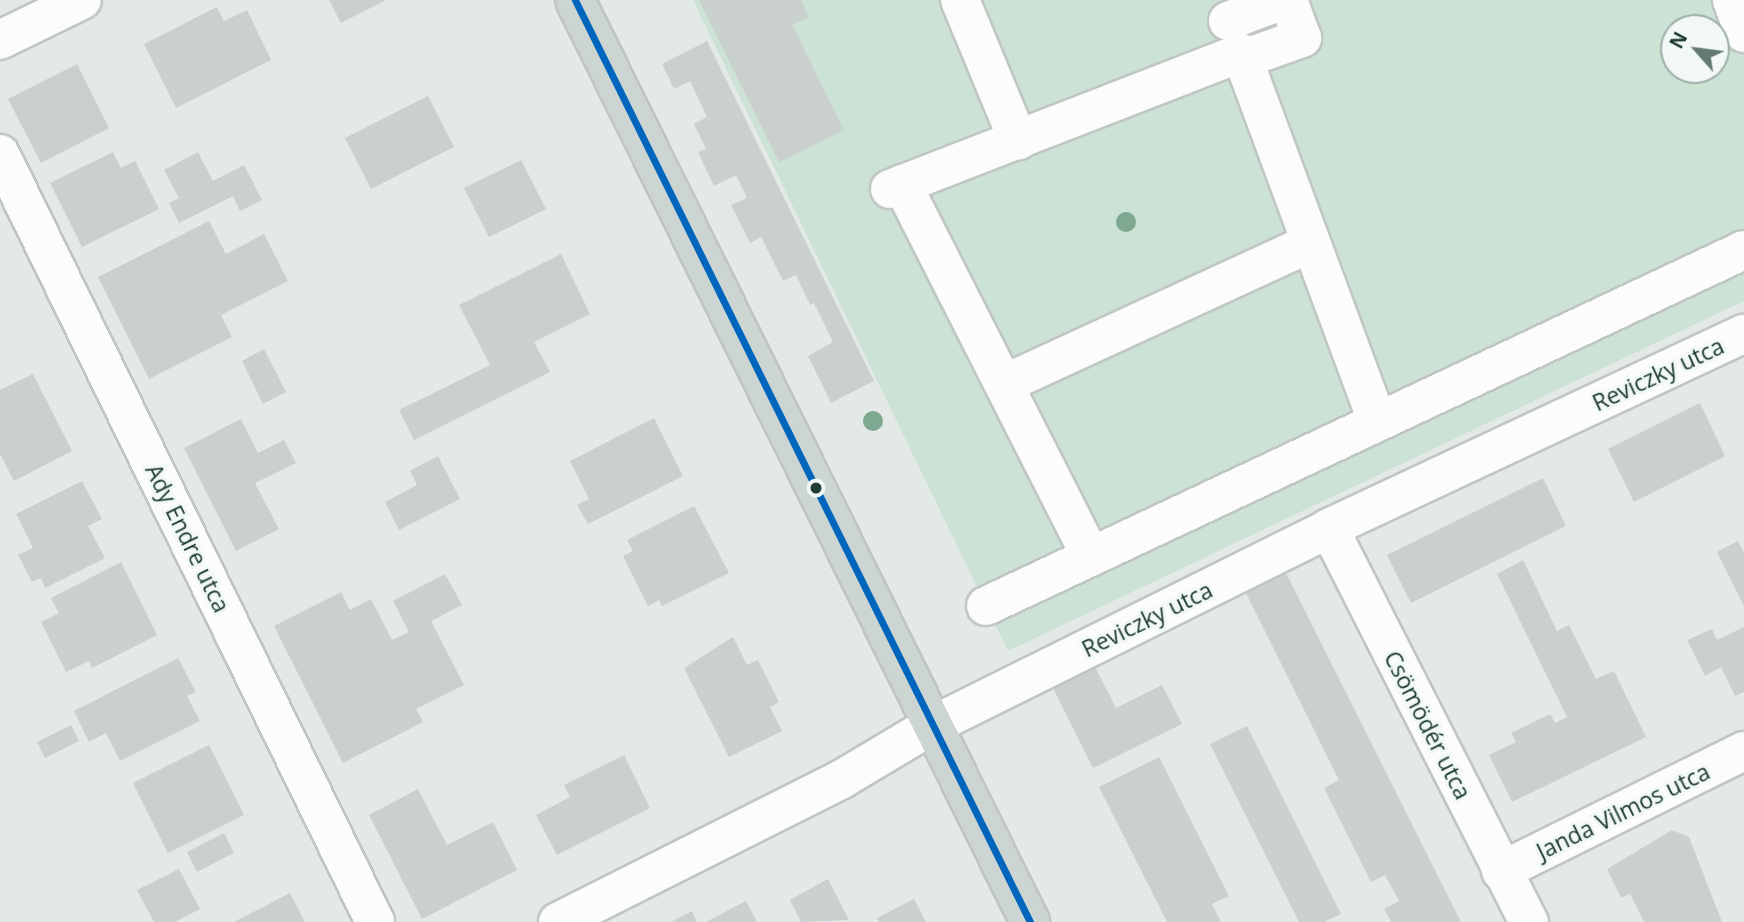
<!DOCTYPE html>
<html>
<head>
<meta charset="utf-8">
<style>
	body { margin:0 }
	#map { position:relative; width:1744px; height:922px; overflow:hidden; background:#e3e9e6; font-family:"Open Sans",sans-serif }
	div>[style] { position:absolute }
	.green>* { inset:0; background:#cce2d4 }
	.building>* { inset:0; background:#cad0ce }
	.roads { filter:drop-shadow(2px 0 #c0c6c4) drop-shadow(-2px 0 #c0c6c4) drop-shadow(0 2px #c0c6c4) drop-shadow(0 -2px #c0c6c4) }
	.minor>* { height:38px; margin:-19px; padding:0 19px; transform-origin:19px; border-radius:19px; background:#fbfcfb }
	.major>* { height:38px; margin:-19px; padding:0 19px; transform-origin:19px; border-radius:19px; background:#cdd5d3 }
	.bus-1>* { height:7px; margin:-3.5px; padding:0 3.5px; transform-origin:3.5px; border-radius:3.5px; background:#0065bd }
	.trees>* { width:20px; height:20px; margin:-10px; border-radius:50%; background:#7ea891 }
	.dots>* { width:19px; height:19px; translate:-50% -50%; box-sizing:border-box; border:4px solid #f1f8f5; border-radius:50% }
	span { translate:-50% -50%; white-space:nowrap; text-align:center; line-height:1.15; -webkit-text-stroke:6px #f1f8f5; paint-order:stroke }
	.street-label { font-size:23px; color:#213c37 }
	.north { position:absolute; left:1660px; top:14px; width:70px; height:70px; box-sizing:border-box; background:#f1f8f5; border:2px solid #9eada9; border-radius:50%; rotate:298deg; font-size:19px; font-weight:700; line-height:28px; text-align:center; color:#213c37 }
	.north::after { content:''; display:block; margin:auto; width:24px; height:32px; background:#657974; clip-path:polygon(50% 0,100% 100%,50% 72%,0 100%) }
</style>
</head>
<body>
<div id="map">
	<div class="green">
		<div style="clip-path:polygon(evenodd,693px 0,1744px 0,1744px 301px,1008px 651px,693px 0,1674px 28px,1716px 28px,1716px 70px,1674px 70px,1674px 28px)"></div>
	</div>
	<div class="building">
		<div style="clip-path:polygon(329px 0,386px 0,341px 23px)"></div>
		<div style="clip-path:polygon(699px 0,801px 0,809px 17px,792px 25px,844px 130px,779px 162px)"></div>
		<div style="clip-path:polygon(217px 7px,224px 21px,247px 10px,271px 60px,176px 108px,144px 44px)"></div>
		<div style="clip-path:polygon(707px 41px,874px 381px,831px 403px,808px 356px,833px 342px,814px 303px,810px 305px,796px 275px,783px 281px,761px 237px,750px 243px,731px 205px,747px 198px,736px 175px,714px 186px,698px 152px,706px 149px,694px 124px,707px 117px,690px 81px,674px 89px,662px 64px)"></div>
		<div style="clip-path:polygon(77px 64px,109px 128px,41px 163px,8px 99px)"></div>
		<div style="clip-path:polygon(428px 96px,454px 147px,371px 189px,345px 138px)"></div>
		<div style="clip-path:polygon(113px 152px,121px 168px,135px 161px,159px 209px,82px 247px,50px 183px)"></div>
		<div style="clip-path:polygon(198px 152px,213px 181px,244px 165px,262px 200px,240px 211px,233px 196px,179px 223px,169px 203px,179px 198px,164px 170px)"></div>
		<div style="clip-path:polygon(521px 160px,546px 209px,489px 237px,464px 188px)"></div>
		<div style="clip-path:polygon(209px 221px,226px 254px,264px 234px,288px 281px,221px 315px,232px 337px,149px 379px,98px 277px)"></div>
		<div style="clip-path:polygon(561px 254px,590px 314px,534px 342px,550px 372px,414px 440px,399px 410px,490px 365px,459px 305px)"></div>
		<div style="clip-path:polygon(264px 349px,286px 392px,263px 404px,242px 361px)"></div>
		<div style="clip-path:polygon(33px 374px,72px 451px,14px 481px,0 454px,0 390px)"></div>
		<div style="clip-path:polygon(1700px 403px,1725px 456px,1634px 502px,1608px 449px)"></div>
		<div style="clip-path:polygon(654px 418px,683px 476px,588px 524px,577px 505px,589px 499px,570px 461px)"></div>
		<div style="clip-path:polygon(241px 419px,258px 453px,284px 440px,296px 463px,255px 483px,279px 529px,236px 551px,184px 448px)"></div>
		<div style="clip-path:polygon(438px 456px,460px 499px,399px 530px,385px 502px,417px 485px,410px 471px)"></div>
		<div style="clip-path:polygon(1543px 478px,1566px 526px,1411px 603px,1387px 555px)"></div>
		<div style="clip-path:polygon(82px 481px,102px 519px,88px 526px,105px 558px,45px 588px,41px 578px,32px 582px,18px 555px,33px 548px,16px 514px)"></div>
		<div style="clip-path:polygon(694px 506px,729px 573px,662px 606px,659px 600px,648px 606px,623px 556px,633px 551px,627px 540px)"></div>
		<div style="clip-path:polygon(1738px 541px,1744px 553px,1744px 606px,1717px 552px)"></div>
		<div style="clip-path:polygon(1523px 560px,1557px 631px,1569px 625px,1596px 679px,1614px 671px,1646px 737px,1512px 802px,1489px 755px,1516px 742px,1511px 733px,1550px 714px,1555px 723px,1567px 717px,1497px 574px)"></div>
		<div style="clip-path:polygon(121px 562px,157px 635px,92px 668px,89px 661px,66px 672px,41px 622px,59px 613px,51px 598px)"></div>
		<div style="clip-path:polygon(1284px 569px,1461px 922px,1391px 922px,1384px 909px,1399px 901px,1385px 875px,1371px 882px,1324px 788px,1339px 780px,1244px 589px)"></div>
		<div style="clip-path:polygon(445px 574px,462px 605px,431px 621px,464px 685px,416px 709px,423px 722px,343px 763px,274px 626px,341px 592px,350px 610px,371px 599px,392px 640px,409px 632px,393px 601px)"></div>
		<div style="clip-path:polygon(1744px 627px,1744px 692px,1735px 696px,1721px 667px,1705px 676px,1687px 640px,1712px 629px,1717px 640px)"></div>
		<div style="clip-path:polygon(733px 637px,747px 665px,758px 660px,779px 702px,770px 707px,782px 731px,729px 757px,684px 668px)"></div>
		<div style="clip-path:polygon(178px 658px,196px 692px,187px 696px,200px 721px,120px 761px,106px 733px,89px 742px,74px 711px)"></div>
		<div style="clip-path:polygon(1092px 661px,1116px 708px,1162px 685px,1182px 724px,1093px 768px,1050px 682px)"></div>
		<div style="clip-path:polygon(71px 725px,79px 741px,45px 758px,37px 742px)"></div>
		<div style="clip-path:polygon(1247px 726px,1341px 914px,1324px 922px,1299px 922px,1210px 744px)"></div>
		<div style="clip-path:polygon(209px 745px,244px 815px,168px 853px,133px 783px)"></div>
		<div style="clip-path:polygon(624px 755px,650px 808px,557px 855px,536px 815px,570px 797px,564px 785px)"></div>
		<div style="clip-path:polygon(1159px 757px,1229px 896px,1212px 904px,1221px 922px,1167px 922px,1099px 787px)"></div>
		<div style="clip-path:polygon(418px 789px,447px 845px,493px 822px,517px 870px,422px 919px,369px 815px)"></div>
		<div style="clip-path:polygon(1672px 830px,1689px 837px,1722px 922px,1644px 922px,1630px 894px,1621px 898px,1607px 869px)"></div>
		<div style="clip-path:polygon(224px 833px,234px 853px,197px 872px,187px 852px)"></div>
		<div style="clip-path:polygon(179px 869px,200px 909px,175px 922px,154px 922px,137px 890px)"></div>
		<div style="clip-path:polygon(828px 879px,849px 920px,801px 922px,790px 900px)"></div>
		<div style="clip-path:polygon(290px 893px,305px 922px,234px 922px)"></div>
		<div style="clip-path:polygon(914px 899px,926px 922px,879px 922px,877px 918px)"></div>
		<div style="clip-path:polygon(746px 901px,757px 922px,706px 922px)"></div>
		<div style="clip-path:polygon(692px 911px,697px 922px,671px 922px)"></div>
	</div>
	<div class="roads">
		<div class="minor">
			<div style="left:960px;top:0;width:152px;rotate:67.5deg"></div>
			<div style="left:1732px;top:0;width:35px;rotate:70deg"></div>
			<div style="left:1228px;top:21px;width:59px;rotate:-20.9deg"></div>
			<div style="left:0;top:40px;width:91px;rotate:-26deg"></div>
			<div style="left:1243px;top:59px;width:63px;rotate:-19.6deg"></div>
			<div style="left:1302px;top:38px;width:40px;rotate:-110.2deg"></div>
			<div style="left:0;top:154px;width:855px;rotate:63.97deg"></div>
			<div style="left:902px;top:184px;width:417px;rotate:63.1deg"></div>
			<div style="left:890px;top:189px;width:376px;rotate:-21.2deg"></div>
			<div style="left:1241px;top:53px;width:391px;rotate:69.7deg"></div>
			<div style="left:1004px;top:384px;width:337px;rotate:-24.7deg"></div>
			<div style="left:1329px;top:528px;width:442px;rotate:63.1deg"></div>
			<div style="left:986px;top:606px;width:837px;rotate:-25.16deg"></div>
			<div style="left:1501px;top:871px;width:271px;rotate:-26.3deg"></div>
			<div style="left:558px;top:922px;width:318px;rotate:-26.7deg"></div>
			<div style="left:842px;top:779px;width:104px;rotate:-30.8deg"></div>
			<div style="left:931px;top:726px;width:445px;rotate:-26.4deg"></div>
			<div style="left:1329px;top:528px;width:458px;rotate:-25.1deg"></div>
		</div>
		<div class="major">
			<div style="left:575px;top:0;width:1028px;rotate:63.73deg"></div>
		</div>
	</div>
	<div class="bus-1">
		<div style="left:575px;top:0;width:1028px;rotate:63.73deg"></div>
	</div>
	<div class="trees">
		<div style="left:1126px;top:222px"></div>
		<div style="left:873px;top:421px"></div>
	</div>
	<div class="dots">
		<div style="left:816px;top:488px;background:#213c37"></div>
	</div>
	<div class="street-label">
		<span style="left:1658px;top:374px;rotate:-25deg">Reviczky utca</span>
		<span style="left:188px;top:538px;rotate:64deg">Ady Endre utca</span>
		<span style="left:1147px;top:619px;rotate:-26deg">Reviczky utca</span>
		<span style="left:1428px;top:725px;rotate:63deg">Csömödér utca</span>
		<span style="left:1623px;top:811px;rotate:-26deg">Janda Vilmos utca</span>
	</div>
	<div class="north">N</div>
</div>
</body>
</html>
